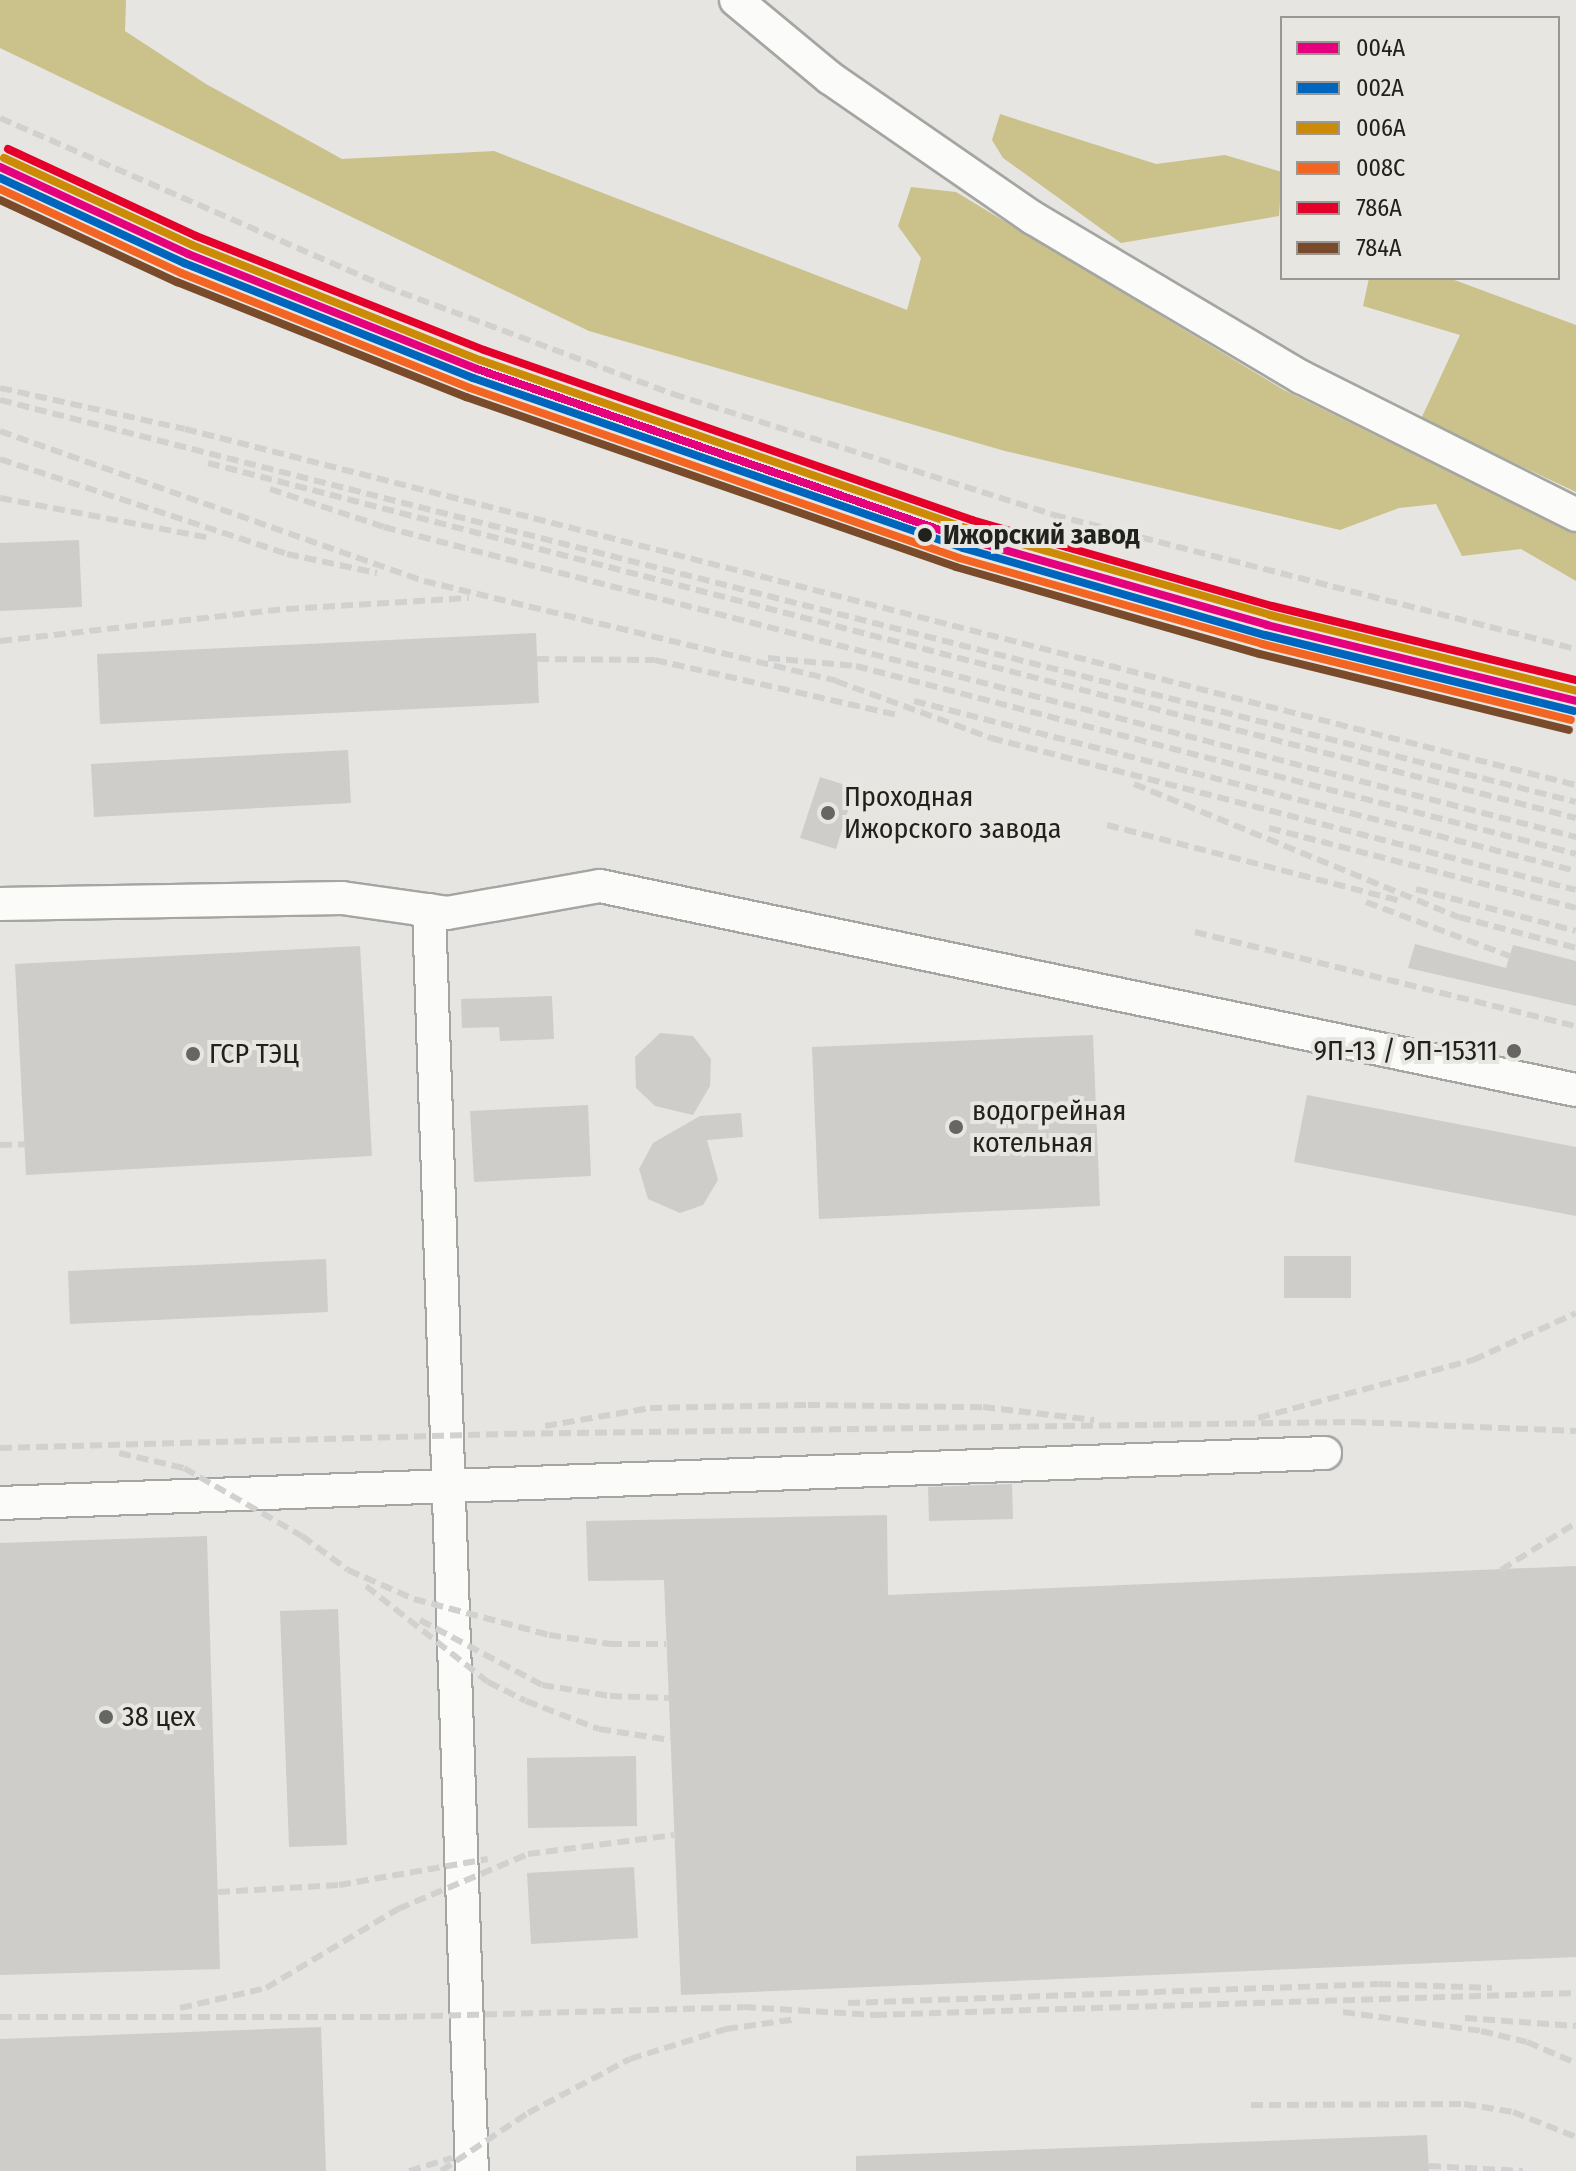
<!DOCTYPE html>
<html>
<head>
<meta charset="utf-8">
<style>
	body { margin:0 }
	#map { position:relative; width:1576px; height:2171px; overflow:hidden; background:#e6e5e1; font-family:"Fira Sans Condensed",sans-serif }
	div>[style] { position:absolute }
	.forest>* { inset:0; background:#cbc18b }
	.building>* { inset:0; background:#cecdca }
	.roads { filter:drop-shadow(2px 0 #a5a5a2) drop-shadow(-2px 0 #a5a5a2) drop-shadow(0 2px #a5a5a2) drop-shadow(0 -2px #a5a5a2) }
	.minor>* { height:32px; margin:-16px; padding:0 16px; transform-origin:16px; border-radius:16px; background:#fbfbfa }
	.rail>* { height:6px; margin-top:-3px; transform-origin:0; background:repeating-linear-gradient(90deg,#d1d1d0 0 12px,transparent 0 18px) }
	.rail-1>* { height:8px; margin:-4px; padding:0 4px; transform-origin:4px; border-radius:4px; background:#e5007d }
	.rail-2>* { height:8px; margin:-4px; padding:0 4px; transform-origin:4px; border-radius:4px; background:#0065bd }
	.rail-3>* { height:8px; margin:-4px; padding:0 4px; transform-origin:4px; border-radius:4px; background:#cc8b06 }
	.rail-4>* { height:8px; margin:-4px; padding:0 4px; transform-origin:4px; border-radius:4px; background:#f26522 }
	.rail-5>* { height:8px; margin:-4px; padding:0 4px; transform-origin:4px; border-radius:4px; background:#e4002b }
	.rail-6>* { height:8px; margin:-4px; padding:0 4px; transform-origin:4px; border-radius:4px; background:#7a4b2a }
	.dots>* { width:22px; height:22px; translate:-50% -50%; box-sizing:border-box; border:4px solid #e7e6e0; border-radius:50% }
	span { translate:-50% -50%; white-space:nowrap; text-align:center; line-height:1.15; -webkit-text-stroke:8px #e7e6e0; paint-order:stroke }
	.stop-label { font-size:28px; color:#21211e; font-weight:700 }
	.left { translate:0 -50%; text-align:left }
	.poi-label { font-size:28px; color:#21211e }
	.right { translate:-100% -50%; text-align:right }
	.legend { position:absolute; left:1280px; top:16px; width:280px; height:264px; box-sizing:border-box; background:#e7e6e0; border:2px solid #989792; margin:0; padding:10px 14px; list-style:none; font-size:24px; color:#21211e }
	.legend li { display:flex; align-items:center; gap:16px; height:40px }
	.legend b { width:40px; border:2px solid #989792 }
</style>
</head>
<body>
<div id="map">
	<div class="forest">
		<div style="clip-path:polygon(0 0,126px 0,125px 31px,206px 84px,342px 159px,494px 151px,907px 310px,921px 258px,898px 226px,911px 187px,956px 192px,1284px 390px,1511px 502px,1576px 528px,1576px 581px,1521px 549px,1462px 556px,1436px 504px,1399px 508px,1340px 530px,1005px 451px,589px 331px,0 48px)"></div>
		<div style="clip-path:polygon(1000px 114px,1156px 164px,1225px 155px,1282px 172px,1279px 216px,1121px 243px,1003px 158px,992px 140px)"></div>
		<div style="clip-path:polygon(1369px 278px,1449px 278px,1576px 325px,1576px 492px,1421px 419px,1460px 335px,1363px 306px)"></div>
	</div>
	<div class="building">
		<div style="clip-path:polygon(79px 540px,82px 607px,0 611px,0 543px)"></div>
		<div style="clip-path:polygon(536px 633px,539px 703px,100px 724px,97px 654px)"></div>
		<div style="clip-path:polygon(348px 750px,351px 803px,94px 817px,91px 764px)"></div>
		<div style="clip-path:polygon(820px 777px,855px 788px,836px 849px,800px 838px)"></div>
		<div style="clip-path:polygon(1415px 944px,1506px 968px,1513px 945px,1576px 961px,1576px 1006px,1408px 968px)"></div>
		<div style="clip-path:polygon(360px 946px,372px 1156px,26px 1175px,15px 964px)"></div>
		<div style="clip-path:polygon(552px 996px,554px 1039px,500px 1041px,499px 1027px,462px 1028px,461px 999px)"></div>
		<div style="clip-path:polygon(660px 1033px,693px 1036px,711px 1059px,710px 1086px,693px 1115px,655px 1106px,636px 1088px,635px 1057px)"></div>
		<div style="clip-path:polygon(1093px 1035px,1100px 1206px,819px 1219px,812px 1047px)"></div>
		<div style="clip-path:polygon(1307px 1095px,1576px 1147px,1576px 1216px,1294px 1162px)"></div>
		<div style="clip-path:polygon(588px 1105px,591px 1176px,474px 1182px,470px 1111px)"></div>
		<div style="clip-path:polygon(741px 1113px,743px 1137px,707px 1140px,718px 1180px,703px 1205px,680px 1213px,648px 1199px,639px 1169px,653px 1143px,700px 1116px)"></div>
		<div style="clip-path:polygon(1284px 1256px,1351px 1256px,1351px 1298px,1284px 1298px)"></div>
		<div style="clip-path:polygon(326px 1259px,328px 1312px,70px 1324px,68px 1271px)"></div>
		<div style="clip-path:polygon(1012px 1484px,1013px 1519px,929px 1521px,928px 1487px)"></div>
		<div style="clip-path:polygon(887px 1515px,888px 1595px,1576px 1566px,1576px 1957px,681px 1995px,664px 1580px,588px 1581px,586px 1521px)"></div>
		<div style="clip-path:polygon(207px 1536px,220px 1969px,0 1975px,0 1543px)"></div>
		<div style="clip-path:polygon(338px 1609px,347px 1845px,289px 1847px,280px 1611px)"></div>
		<div style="clip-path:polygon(636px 1756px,637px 1826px,528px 1828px,527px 1758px)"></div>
		<div style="clip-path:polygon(634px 1867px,638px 1938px,531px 1944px,527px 1873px)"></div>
		<div style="clip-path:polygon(321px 2027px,326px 2171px,0 2171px,0 2039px)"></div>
		<div style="clip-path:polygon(1427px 2135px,1429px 2171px,856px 2171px,856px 2156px)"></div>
	</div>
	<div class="roads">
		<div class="minor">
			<div style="left:736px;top:0;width:122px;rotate:39.7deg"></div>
			<div style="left:830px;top:78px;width:247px;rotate:34.6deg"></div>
			<div style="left:1033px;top:218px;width:312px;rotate:30.7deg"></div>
			<div style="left:1301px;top:377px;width:308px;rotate:26.6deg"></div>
			<div style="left:0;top:904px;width:342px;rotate:-1deg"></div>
			<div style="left:342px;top:898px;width:106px;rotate:8.1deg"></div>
			<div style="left:447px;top:913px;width:155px;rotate:-10deg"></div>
			<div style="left:600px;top:886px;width:997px;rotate:11.81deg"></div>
			<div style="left:429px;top:910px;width:1262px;rotate:88.05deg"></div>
			<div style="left:0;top:1503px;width:1326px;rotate:-2.16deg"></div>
		</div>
	</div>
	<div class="rail">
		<div style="left:0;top:118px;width:419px;rotate:23.6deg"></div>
		<div style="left:384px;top:286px;width:309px;rotate:20.5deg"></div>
		<div style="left:673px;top:394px;width:400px;rotate:17.6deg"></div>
		<div style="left:1054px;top:515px;width:539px;rotate:14.4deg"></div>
		<div style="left:0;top:388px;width:189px;rotate:12.5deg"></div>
		<div style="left:185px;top:429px;width:1436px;rotate:14.36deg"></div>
		<div style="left:0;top:400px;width:1626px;rotate:14.31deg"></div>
		<div style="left:0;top:431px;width:450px;rotate:19.5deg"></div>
		<div style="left:424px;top:581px;width:424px;rotate:13.6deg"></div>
		<div style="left:836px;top:681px;width:165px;rotate:20.2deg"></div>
		<div style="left:991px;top:738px;width:604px;rotate:14.57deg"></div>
		<div style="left:0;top:459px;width:302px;rotate:18.3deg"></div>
		<div style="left:287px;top:554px;width:92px;rotate:11.9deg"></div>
		<div style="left:208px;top:463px;width:1413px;rotate:14.55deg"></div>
		<div style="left:270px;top:489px;width:120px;rotate:18.4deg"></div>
		<div style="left:384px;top:527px;width:1232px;rotate:14.58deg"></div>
		<div style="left:0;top:498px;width:213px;rotate:10.8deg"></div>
		<div style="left:0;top:641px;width:289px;rotate:-6.4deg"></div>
		<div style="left:287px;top:609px;width:182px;rotate:-3.5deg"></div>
		<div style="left:768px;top:658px;width:88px;rotate:5.2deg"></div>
		<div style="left:856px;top:666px;width:744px;rotate:14.63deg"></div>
		<div style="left:537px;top:659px;width:118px;rotate:0.5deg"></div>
		<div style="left:655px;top:660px;width:248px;rotate:12.8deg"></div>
		<div style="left:914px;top:701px;width:683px;rotate:14.4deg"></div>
		<div style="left:1134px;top:784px;width:351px;rotate:22.3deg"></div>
		<div style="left:1459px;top:917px;width:121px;rotate:14.8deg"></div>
		<div style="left:1107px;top:825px;width:304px;rotate:14.5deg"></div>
		<div style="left:1269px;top:828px;width:317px;rotate:14.6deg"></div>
		<div style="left:1416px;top:889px;width:165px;rotate:14.7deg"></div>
		<div style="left:1366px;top:902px;width:154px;rotate:20.6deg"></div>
		<div style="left:1195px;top:932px;width:392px;rotate:13.9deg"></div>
		<div style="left:0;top:1145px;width:25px;rotate:-2deg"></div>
		<div style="left:1258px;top:1418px;width:223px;rotate:-15.1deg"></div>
		<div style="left:1473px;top:1360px;width:113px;rotate:-24.5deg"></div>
		<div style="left:545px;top:1426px;width:107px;rotate:-9.7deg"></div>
		<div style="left:650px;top:1408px;width:158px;rotate:-1.1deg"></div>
		<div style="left:808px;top:1405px;width:175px;rotate:0.7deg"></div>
		<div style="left:983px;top:1407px;width:112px;rotate:6.7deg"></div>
		<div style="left:0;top:1448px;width:505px;rotate:-1.59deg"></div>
		<div style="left:505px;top:1434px;width:849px;rotate:-0.81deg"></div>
		<div style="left:1354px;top:1422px;width:222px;rotate:2.3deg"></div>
		<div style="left:119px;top:1453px;width:67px;rotate:13deg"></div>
		<div style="left:184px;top:1468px;width:136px;rotate:30deg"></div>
		<div style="left:302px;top:1536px;width:57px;rotate:36.5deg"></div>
		<div style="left:348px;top:1570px;width:72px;rotate:23.7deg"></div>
		<div style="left:414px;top:1599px;width:140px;rotate:14.9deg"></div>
		<div style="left:549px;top:1635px;width:62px;rotate:8.4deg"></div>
		<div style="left:610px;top:1644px;width:56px"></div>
		<div style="left:1501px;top:1570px;width:89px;rotate:-32.1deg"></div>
		<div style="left:366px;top:1586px;width:155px;rotate:38.2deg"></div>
		<div style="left:488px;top:1682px;width:42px;rotate:26.6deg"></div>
		<div style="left:526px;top:1701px;width:78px;rotate:21deg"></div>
		<div style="left:599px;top:1729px;width:72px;rotate:8.8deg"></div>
		<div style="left:420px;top:1620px;width:138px;rotate:28deg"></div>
		<div style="left:542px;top:1685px;width:69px;rotate:9.2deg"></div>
		<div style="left:610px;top:1696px;width:59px;rotate:1.9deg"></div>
		<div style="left:218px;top:1892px;width:121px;rotate:-3.3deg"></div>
		<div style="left:339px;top:1885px;width:151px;rotate:-9.9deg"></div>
		<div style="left:848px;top:2003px;width:531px;rotate:-2.05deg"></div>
		<div style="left:1379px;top:1984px;width:113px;rotate:2deg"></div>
		<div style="left:180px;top:2008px;width:88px;rotate:-13.1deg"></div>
		<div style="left:266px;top:1988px;width:154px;rotate:-30.9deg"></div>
		<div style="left:398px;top:1909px;width:141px;rotate:-22.9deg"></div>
		<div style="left:528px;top:1854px;width:147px;rotate:-7.4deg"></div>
		<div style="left:1343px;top:2012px;width:139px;rotate:7.8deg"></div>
		<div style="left:1481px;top:2031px;width:47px;rotate:13.4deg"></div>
		<div style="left:1527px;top:2042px;width:53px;rotate:23.2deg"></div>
		<div style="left:0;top:2017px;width:395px"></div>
		<div style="left:395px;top:2017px;width:349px;rotate:-1.6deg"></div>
		<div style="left:744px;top:2007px;width:131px;rotate:3.5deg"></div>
		<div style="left:875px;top:2015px;width:701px;rotate:-1.8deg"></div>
		<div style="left:1465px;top:2018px;width:111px;rotate:4.1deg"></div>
		<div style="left:1251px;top:2105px;width:213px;rotate:-0.3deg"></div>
		<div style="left:1464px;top:2104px;width:50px;rotate:9.3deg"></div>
		<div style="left:1513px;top:2112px;width:68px;rotate:21.6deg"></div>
		<div style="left:1429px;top:2166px;width:94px;rotate:3deg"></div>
		<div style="left:409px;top:2171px;width:45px;rotate:-16.8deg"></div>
		<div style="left:441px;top:2171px;width:105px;rotate:-33.7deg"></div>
		<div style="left:528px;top:2113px;width:115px;rotate:-27.9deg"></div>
		<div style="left:630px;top:2059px;width:101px;rotate:-17.4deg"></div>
		<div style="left:726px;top:2029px;width:72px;rotate:-8deg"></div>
	</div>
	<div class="rail-1">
		<div style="left:0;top:167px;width:207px;rotate:24.8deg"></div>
		<div style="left:188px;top:254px;width:311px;rotate:21.7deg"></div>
		<div style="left:477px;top:369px;width:518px;rotate:19.17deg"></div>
		<div style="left:966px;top:539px;width:313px;rotate:15.9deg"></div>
		<div style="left:1267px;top:625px;width:318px;rotate:13.8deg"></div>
	</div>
	<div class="rail-2">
		<div style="left:0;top:178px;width:203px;rotate:24.8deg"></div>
		<div style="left:184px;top:263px;width:311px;rotate:21.7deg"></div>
		<div style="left:473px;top:378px;width:519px;rotate:19.13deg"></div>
		<div style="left:963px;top:548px;width:314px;rotate:16.1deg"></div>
		<div style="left:1265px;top:635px;width:318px;rotate:13.8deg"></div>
	</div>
	<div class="rail-3">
		<div style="left:4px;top:158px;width:207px;rotate:24.8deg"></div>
		<div style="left:192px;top:245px;width:310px;rotate:21.8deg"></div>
		<div style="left:480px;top:360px;width:517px;rotate:19.07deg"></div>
		<div style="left:969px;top:529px;width:313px;rotate:15.9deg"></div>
		<div style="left:1270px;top:615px;width:315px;rotate:13.9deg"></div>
	</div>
	<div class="rail-4">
		<div style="left:0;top:189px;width:200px;rotate:24.9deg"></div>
		<div style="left:181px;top:273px;width:311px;rotate:21.7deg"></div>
		<div style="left:470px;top:388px;width:518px;rotate:19.17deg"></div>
		<div style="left:959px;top:558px;width:315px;rotate:15.8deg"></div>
		<div style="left:1262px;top:644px;width:318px;rotate:13.8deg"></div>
	</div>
	<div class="rail-5">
		<div style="left:8px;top:149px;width:207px;rotate:24.8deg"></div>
		<div style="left:196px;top:236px;width:310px;rotate:21.6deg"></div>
		<div style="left:484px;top:350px;width:517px;rotate:19.21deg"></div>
		<div style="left:972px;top:520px;width:312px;rotate:16deg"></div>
		<div style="left:1272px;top:606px;width:313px;rotate:13.7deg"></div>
	</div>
	<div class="rail-6">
		<div style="left:0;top:200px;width:195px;rotate:24.9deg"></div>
		<div style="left:177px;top:282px;width:311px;rotate:21.7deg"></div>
		<div style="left:466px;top:397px;width:519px;rotate:19.13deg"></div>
		<div style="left:956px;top:567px;width:316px;rotate:16deg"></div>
		<div style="left:1260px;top:654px;width:318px;rotate:13.8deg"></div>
	</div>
	<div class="dots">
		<div style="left:925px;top:535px;background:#21211e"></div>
		<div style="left:828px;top:813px;background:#666662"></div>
		<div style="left:1514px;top:1051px;background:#666662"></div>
		<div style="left:193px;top:1054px;background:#666662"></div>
		<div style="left:956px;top:1127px;background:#666662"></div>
		<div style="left:106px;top:1717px;background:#666662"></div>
	</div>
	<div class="stop-label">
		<span class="left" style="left:943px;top:535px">Ижорский завод</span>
	</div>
	<div class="poi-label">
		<span class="left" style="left:844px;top:813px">Проходная<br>Ижорского завода</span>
		<span class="right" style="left:1498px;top:1051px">9П-13 / 9П-15311</span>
		<span class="left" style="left:209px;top:1054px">ГСР ТЭЦ</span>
		<span class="left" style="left:972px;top:1127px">водогрейная<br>котельная</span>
		<span class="left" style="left:122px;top:1717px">38 цех</span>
	</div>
	<ul class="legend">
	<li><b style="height:10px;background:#e5007d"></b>004А</li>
	<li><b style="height:10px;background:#0065bd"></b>002А</li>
	<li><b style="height:10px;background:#cc8b06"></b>006А</li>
	<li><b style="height:10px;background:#f26522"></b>008С</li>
	<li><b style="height:10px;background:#e4002b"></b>786А</li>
	<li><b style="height:10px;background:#7a4b2a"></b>784А</li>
	</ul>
</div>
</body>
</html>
